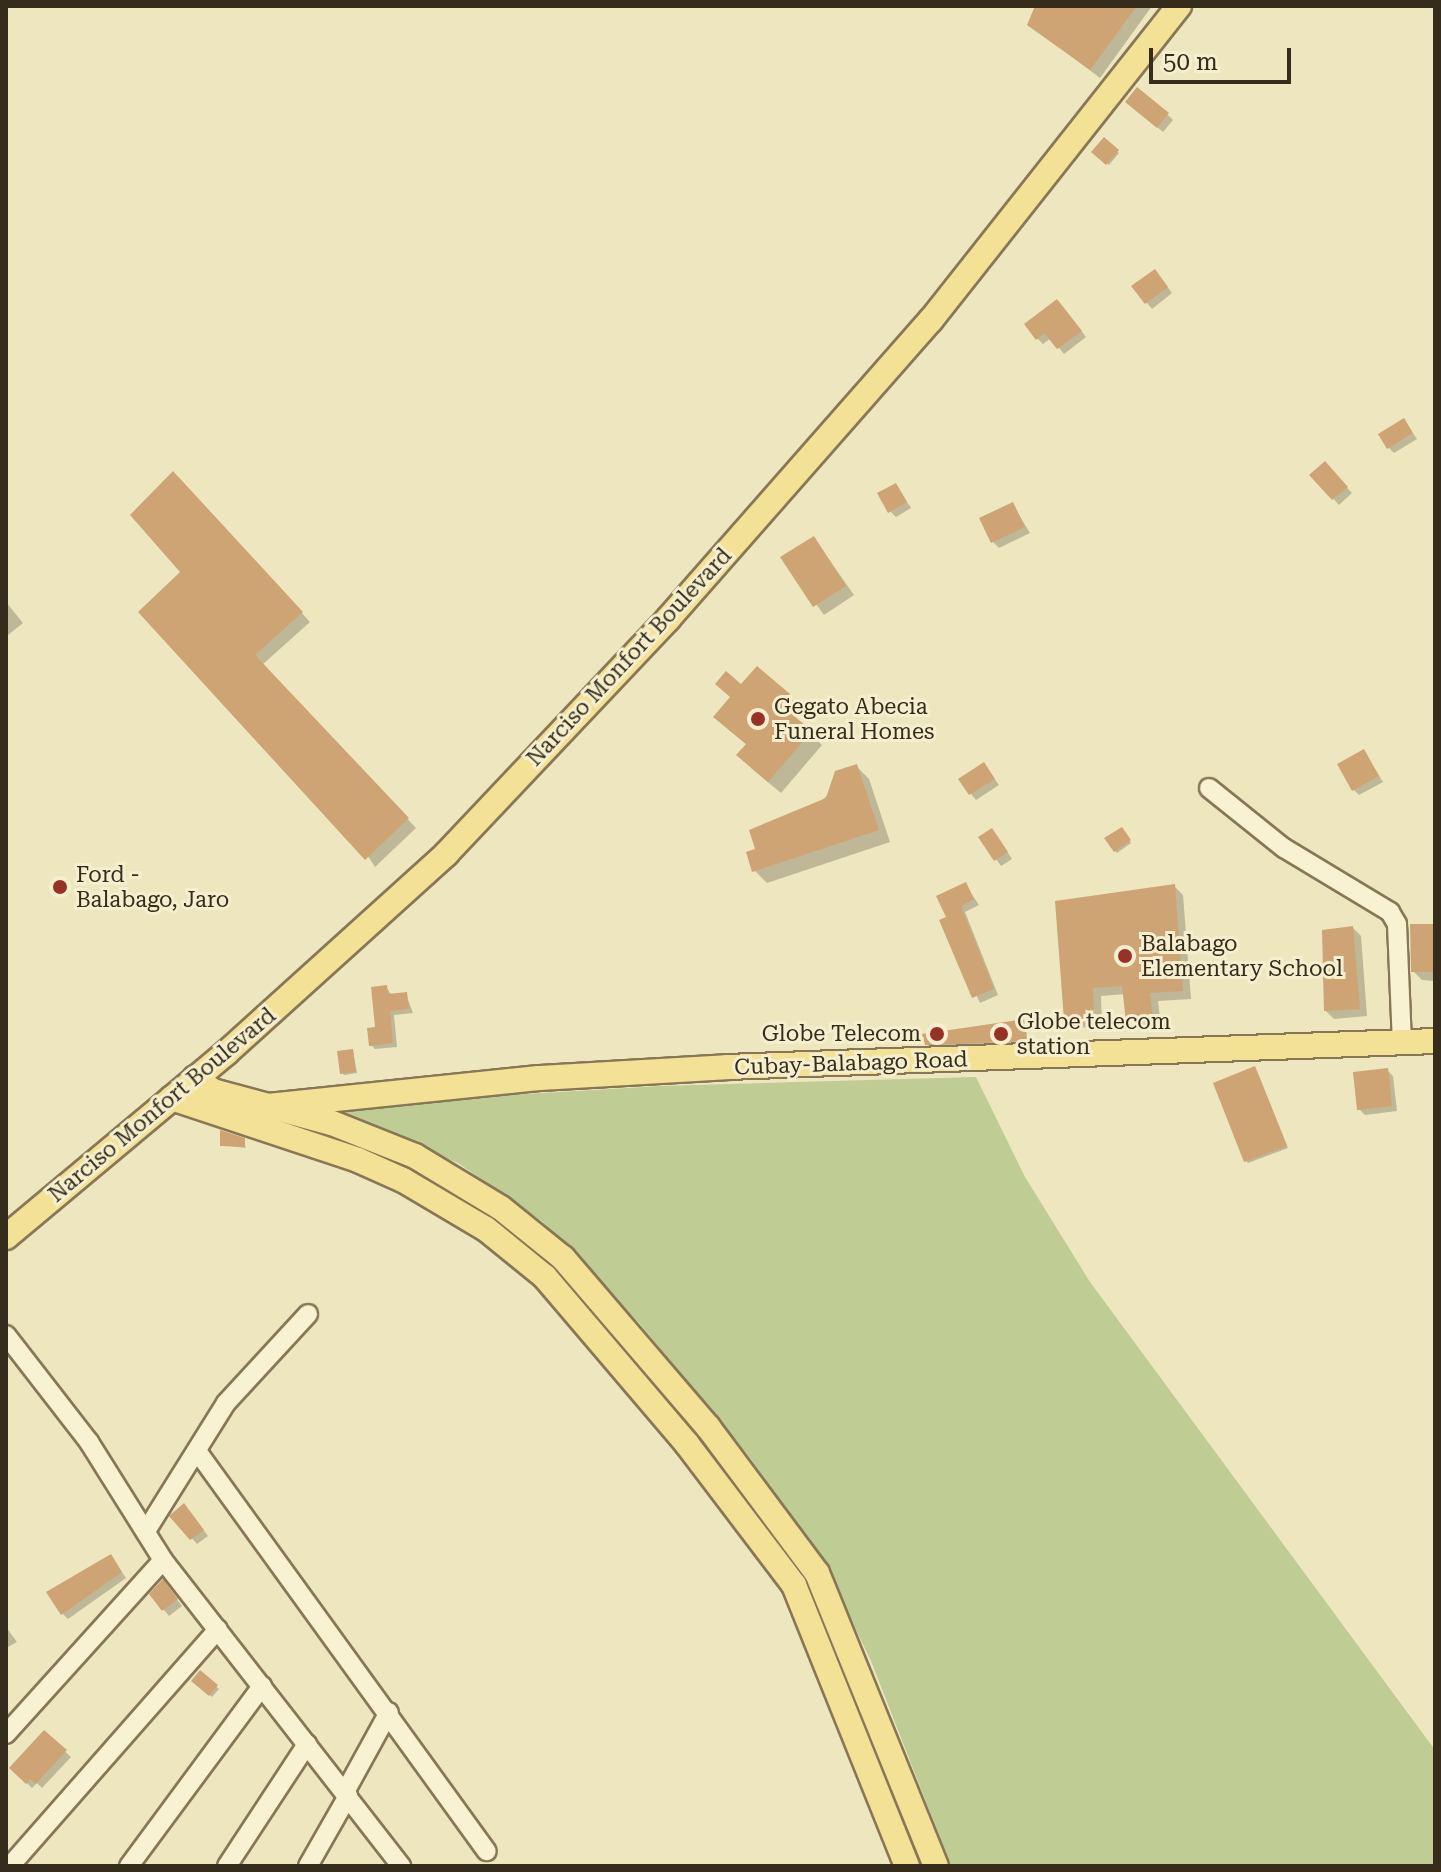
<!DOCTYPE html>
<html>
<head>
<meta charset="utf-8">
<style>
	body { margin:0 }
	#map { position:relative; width:1441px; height:1872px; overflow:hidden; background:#eee6bf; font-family:"Roboto Serif",serif }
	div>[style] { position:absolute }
	.green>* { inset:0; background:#bfcc93 }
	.shadow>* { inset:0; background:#0003 }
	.building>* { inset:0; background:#cea474 }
	.roads { filter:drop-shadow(2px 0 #877757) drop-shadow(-2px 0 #877757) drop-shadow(0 2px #877757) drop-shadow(0 -2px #877757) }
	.minor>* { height:18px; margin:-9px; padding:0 9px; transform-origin:9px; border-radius:9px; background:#f9f2d2 }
	.major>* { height:24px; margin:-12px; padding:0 12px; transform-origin:12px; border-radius:12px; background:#f3e195 }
	.dots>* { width:22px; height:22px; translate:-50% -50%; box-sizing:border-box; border:4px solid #f6efcf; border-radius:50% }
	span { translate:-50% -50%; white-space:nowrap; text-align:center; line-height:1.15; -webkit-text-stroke:6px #f6efcf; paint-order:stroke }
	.street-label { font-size:22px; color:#362c1c }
	.poi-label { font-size:22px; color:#362c1c }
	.left { translate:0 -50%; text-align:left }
	.right { translate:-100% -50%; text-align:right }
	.frame { position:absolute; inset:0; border:8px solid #362c1c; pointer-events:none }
	.scale { position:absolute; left:1149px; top:48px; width:142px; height:36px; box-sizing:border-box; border:4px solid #362c1c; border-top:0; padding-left:10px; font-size:24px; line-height:28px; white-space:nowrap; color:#362c1c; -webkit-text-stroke:6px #f6efcf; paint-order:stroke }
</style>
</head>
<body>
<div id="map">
	<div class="green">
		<div style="clip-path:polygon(976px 1077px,1025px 1177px,1090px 1282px,1435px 1750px,1435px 1866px,951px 1866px,871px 1661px,826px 1567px,750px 1458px,640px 1324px,543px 1222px,458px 1163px,325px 1106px,661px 1086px)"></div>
	</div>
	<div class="shadow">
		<div style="clip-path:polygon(1038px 6px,1152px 6px,1100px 78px,1029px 24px)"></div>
		<div style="clip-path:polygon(1133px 107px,1168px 115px,1173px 120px,1163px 132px)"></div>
		<div style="clip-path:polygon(1104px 140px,1119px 153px,1109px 165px,1094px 152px)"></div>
		<div style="clip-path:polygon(1160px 277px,1172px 293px,1152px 309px,1134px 287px)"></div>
		<div style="clip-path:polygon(1063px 307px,1086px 337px,1064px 354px,1051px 338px,1043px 344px,1037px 338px)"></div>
		<div style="clip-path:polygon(1404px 420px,1417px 439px,1394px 453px,1389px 448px)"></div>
		<div style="clip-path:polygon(1325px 464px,1352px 493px,1339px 505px,1312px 475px)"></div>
		<div style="clip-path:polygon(182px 482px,310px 622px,262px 665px,416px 828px,375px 867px,183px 572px)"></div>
		<div style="clip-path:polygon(896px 485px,911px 508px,896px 517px,890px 511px)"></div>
		<div style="clip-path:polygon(1013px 505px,1030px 533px,999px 548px,993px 542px)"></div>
		<div style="clip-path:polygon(814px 538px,854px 595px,824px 615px,783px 558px)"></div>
		<div style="clip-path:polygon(6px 602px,23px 623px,8px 635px,6px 632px)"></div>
		<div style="clip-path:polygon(757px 669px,801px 708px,793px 718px,822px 745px,781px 793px,751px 768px,747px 745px,728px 729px,741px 687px)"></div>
		<div style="clip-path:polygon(1364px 751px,1383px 782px,1359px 795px,1353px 789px)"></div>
		<div style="clip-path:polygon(984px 765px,999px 785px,976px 800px,971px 794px)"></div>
		<div style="clip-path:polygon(856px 766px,869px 779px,890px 842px,767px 883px,754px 870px)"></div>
		<div style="clip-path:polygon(1124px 832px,1131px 843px,1117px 853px,1115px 851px)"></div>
		<div style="clip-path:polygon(997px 836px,1012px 859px,1001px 866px,981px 838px)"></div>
		<div style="clip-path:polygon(965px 884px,979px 905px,965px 912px,998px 995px,980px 1003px,942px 921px,949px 918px)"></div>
		<div style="clip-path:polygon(1174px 886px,1183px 895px,1191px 999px,1158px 1001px,1161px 1027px,1137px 1030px,1128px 1021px,1125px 994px,1101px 996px,1102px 1026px,1075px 1028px,1066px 1019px)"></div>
		<div style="clip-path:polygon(1435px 926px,1435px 981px,1422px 980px,1413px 971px)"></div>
		<div style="clip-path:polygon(1353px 928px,1361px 936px,1367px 1016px,1334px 1019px,1326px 1011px,1322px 965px,1329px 965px)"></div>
		<div style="clip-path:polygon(387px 988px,392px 996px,406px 994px,413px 1013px,394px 1015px,397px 1047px,375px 1049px,371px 1045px)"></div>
		<div style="clip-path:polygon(1023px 1021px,1030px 1044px,931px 1048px,926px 1044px)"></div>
		<div style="clip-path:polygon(353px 1051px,357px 1073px,344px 1075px,342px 1073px)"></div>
		<div style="clip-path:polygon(1387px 1070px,1393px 1076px,1397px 1111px,1365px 1115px,1359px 1109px)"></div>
		<div style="clip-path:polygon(1257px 1071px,1288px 1148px,1248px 1163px,1246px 1161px)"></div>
		<div style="clip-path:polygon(243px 1140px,246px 1148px,222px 1145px)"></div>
		<div style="clip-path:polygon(189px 1511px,208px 1536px,197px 1544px,172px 1516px)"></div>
		<div style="clip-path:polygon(111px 1556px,126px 1578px,68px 1619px,62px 1613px)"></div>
		<div style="clip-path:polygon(168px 1588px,182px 1606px,169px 1616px,151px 1594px)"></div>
		<div style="clip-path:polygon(6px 1627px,17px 1642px,6px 1648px)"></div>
		<div style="clip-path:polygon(201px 1673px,219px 1689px,212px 1697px,194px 1681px)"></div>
		<div style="clip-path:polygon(44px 1732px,71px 1757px,42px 1788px,37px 1783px,32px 1788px,11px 1768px)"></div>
	</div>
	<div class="building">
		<div style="clip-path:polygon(1035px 6px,1137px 6px,1090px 70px,1027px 25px)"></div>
		<div style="clip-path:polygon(1137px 87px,1169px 113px,1157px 128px,1125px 102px)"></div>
		<div style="clip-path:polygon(1104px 137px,1119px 150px,1106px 165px,1091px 152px)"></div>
		<div style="clip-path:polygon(1155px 269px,1168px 287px,1145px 304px,1131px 286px)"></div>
		<div style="clip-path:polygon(1057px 299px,1082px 331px,1057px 349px,1044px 333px,1036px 340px,1024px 324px)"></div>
		<div style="clip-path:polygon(1404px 418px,1413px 433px,1387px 449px,1378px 434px)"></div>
		<div style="clip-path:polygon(1325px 461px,1348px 487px,1332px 500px,1309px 475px)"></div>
		<div style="clip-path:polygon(173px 471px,303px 612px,255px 655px,409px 818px,365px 860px,138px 612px,180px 572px,130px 515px)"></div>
		<div style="clip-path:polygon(896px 483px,907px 502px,888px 513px,877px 493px)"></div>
		<div style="clip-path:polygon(1013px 502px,1025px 527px,991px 543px,979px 518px)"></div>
		<div style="clip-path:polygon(814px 536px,846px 586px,813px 607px,780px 557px)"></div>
		<div style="clip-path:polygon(757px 666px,790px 694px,781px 705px,812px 731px,768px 782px,736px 755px,746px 744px,713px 717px,730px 697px,715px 684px,726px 671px,741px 684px)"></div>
		<div style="clip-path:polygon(1364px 749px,1379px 776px,1352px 791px,1337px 764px)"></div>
		<div style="clip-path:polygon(984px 762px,995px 779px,969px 795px,958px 779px)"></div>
		<div style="clip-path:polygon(857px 764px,879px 830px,752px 872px,746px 852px,755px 849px,749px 830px,826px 798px,835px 771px)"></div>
		<div style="clip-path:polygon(1122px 827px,1131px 840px,1114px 852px,1104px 838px)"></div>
		<div style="clip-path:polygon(992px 828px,1008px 852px,994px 861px,978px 837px)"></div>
		<div style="clip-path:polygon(966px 882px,974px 899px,961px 906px,994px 989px,972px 998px,939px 920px,946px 917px,936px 896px)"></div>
		<div style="clip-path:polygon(1175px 884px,1183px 991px,1150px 993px,1153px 1019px,1126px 1022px,1122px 986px,1093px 988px,1094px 1018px,1064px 1020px,1055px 901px)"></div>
		<div style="clip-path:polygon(1410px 924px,1435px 924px,1435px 972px,1411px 972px)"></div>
		<div style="clip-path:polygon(1353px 926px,1360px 1009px,1324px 1011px,1322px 930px)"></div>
		<div style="clip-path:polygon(387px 985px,388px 994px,407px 992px,409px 1009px,390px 1011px,393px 1043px,369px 1046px,367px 1028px,375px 1027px,371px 987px)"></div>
		<div style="clip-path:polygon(1024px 1019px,1027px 1041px,925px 1045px,922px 1034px)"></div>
		<div style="clip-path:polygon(353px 1049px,356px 1072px,340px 1074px,337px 1051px)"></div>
		<div style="clip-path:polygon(1255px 1066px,1287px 1146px,1244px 1162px,1213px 1083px)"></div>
		<div style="clip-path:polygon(1388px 1068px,1392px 1106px,1357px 1110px,1353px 1072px)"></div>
		<div style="clip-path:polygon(220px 1130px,245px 1138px,245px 1147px,220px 1146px)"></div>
		<div style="clip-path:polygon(184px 1503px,204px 1530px,190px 1540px,169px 1516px)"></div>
		<div style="clip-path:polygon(111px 1554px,122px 1572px,61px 1615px,46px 1592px)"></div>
		<div style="clip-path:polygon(163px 1579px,178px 1599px,162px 1611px,149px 1594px)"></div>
		<div style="clip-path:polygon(200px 1670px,218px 1685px,209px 1696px,191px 1681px)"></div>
		<div style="clip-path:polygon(44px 1730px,67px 1750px,36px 1784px,30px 1779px,26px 1784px,9px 1768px)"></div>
	</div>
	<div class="roads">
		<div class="minor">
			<div style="left:1209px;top:788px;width:96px;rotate:38.7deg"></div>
			<div style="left:1284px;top:848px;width:124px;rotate:31.1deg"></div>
			<div style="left:1390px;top:912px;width:14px;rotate:60deg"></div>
			<div style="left:1397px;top:924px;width:120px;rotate:87.6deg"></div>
			<div style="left:6px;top:1335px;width:135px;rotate:52.2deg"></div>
			<div style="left:89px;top:1442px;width:139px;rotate:57.9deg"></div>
			<div style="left:163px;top:1560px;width:388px;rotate:52.1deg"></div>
			<div style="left:197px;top:1451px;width:494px;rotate:54.1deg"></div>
			<div style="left:146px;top:1531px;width:151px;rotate:-58deg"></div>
			<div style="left:226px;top:1403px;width:121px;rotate:-47.3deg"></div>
			<div style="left:6px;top:1734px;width:234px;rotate:-47.9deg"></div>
			<div style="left:345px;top:1792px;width:91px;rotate:-61.2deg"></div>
			<div style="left:10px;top:1866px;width:315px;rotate:-48.7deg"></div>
			<div style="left:129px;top:1866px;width:224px;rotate:-53.5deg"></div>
			<div style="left:227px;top:1866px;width:146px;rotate:-56.7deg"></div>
			<div style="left:308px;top:1866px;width:81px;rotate:-60.3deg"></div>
		</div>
		<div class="major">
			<div style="left:195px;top:1078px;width:22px;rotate:36deg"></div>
			<div style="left:213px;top:1091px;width:123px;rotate:15.1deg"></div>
			<div style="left:332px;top:1123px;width:89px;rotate:21.7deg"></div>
			<div style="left:415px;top:1156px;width:100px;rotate:31.2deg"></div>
			<div style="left:501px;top:1208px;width:80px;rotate:38.9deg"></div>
			<div style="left:563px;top:1258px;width:223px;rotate:49.4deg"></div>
			<div style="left:708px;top:1427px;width:182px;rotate:53.3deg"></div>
			<div style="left:817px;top:1573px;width:316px;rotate:67.9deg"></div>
			<div style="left:172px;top:1098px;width:196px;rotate:18.4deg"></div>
			<div style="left:358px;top:1160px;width:49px;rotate:24deg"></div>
			<div style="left:403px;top:1180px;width:96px;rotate:30.6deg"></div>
			<div style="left:486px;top:1229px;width:76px;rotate:39.1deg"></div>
			<div style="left:545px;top:1277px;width:219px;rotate:49.6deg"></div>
			<div style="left:687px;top:1444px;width:177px;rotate:52.8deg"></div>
			<div style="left:794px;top:1585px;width:303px;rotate:68.1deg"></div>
			<div style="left:268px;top:1106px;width:272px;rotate:-5.9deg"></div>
			<div style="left:539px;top:1078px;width:188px;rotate:-3.3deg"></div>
			<div style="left:727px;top:1067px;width:708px;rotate:-2.1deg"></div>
			<div style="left:6px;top:1237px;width:287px;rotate:-39.9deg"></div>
			<div style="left:226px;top:1053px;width:297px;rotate:-42.1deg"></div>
			<div style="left:446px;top:854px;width:323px;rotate:-46.6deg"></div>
			<div style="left:668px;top:619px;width:398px;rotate:-48.7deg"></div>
			<div style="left:931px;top:320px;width:400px;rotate:-51.7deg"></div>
		</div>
	</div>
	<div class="dots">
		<div style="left:758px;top:719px;background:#973326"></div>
		<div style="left:60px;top:887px;background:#973326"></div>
		<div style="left:1125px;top:956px;background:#973326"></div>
		<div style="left:937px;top:1034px;background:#973326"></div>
		<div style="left:1001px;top:1034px;background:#973326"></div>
	</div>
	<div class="street-label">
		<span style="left:629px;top:657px;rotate:-47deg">Narciso Monfort Boulevard</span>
		<span style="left:851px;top:1063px;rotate:-2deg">Cubay-Balabago Road</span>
		<span style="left:162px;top:1105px;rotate:-40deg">Narciso Monfort Boulevard</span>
	</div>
	<div class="poi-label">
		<span class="left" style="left:774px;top:719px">Gegato Abecia<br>Funeral Homes</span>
		<span class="left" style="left:76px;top:887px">Ford -<br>Balabago, Jaro</span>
		<span class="left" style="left:1141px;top:956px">Balabago<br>Elementary School</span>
		<span class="left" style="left:1017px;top:1034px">Globe telecom<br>station</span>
		<span class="right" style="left:921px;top:1034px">Globe Telecom</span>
	</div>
	<div class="frame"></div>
	<div class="scale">50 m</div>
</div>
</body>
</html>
